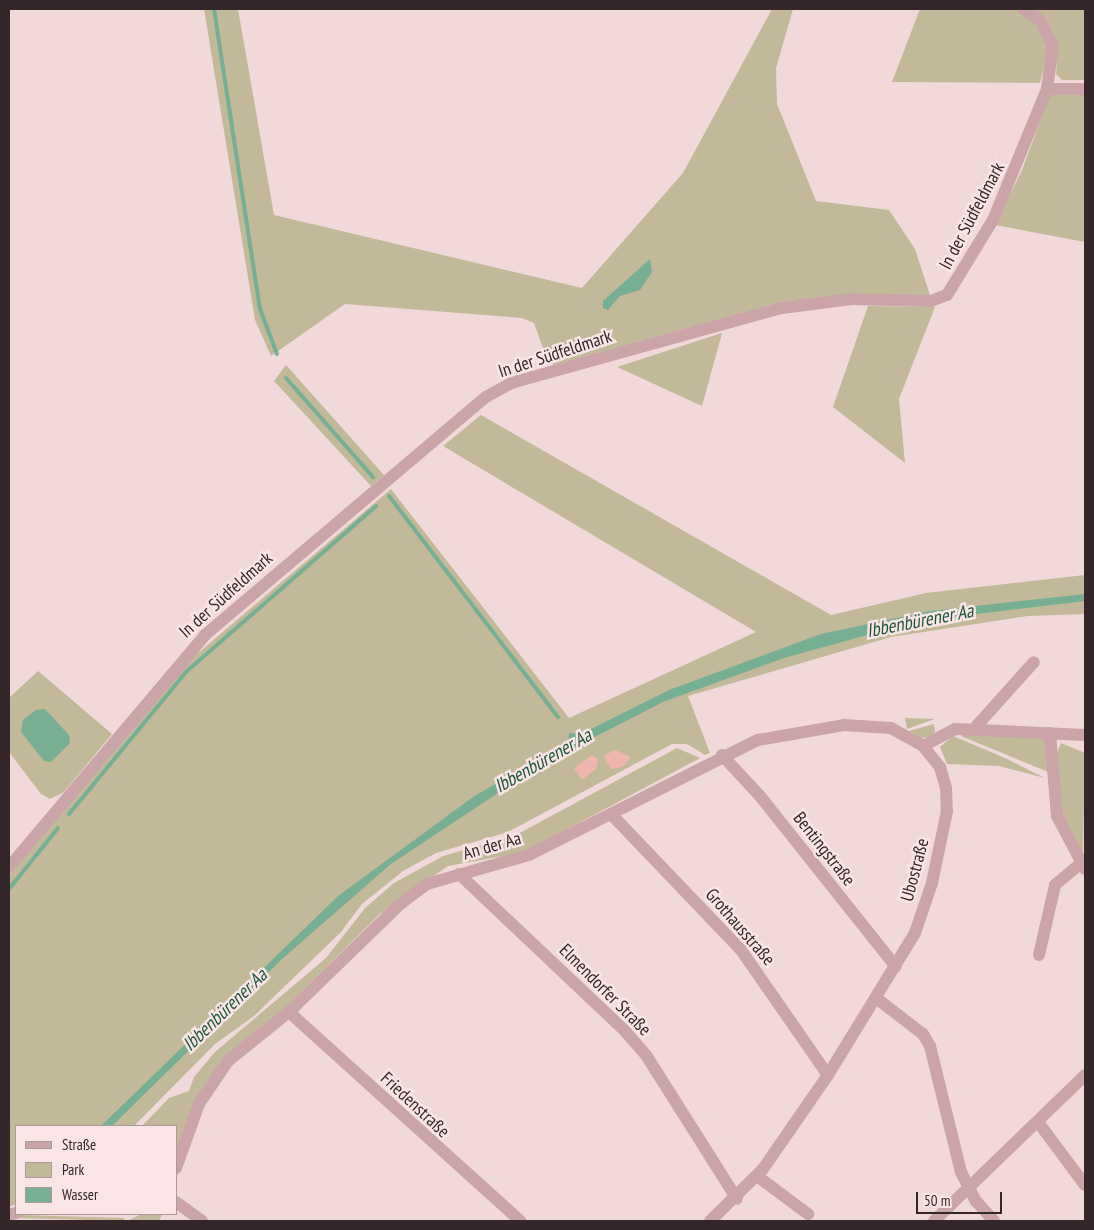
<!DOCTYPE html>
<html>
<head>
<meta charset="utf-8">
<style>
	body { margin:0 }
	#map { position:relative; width:1094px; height:1230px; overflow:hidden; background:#f2d9d9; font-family:"PT Sans Narrow",sans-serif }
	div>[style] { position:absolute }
	.green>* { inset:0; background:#c1b998 }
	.sand>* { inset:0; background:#eeb6ae }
	.water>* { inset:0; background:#77af93 }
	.stream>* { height:4px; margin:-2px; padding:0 2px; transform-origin:2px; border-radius:2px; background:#77af93 }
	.street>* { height:12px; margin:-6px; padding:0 6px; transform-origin:6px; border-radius:6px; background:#caa4a7 }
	span { translate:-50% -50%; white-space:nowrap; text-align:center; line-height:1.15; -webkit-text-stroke:5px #f9e5e5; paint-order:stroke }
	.street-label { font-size:18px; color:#352629 }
	.water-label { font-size:19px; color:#1b573b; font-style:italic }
	.frame { position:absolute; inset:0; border:10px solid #352629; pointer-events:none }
	.legend { position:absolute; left:15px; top:1125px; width:162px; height:90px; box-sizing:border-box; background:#f9e5e5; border:1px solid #ab999a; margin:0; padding:6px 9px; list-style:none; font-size:15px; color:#352629 }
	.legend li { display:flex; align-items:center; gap:10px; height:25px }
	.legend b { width:25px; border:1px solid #ab999a }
	.scale { position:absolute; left:916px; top:1192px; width:86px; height:22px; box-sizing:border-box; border:2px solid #352629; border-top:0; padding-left:6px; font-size:15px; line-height:18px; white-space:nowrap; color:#352629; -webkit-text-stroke:4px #f9e5e5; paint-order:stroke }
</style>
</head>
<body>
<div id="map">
	<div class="green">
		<div style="clip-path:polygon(204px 9px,238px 9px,274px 215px,582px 288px,683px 173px,772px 9px,793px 9px,776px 68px,777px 104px,816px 201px,889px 210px,915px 249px,930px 295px,851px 294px,781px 302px,554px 365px,548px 362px,534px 323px,522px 318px,345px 304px,271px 356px,255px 320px)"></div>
		<div style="clip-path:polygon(920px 9px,1016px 9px,1033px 20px,1049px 48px,1040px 83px,892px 82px)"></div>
		<div style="clip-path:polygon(1034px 9px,1085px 9px,1085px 80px,1062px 80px,1056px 74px,1058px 44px,1046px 19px)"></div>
		<div style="clip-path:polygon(1085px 91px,1085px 242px,995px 225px,1022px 170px,1050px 95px)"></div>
		<div style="clip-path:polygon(868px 306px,935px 307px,899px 399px,905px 463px,833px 407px)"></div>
		<div style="clip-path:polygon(722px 333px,702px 406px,617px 367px)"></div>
		<div style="clip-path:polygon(286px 365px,384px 475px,371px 486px,274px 381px)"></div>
		<div style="clip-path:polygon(481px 415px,831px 615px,926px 593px,1085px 575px,1085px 614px,1028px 616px,891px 637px,688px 696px,710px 753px,705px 755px,687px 744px,672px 744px,508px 832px,436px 853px,403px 871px,362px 904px,341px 932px,254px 1016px,215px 1044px,134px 1126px,16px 1126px,16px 1204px,9px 1207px,9px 875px,184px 665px,391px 489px,569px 718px,756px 632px,443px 446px)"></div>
		<div style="clip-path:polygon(38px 671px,112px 734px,64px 792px,50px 799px,41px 794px,9px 752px,9px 698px)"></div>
		<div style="clip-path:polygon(905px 718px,935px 719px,907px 729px)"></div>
		<div style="clip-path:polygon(934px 724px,935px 732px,929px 737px,921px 738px,909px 731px)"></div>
		<div style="clip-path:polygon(963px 734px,1046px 739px,1048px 772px,961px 736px)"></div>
		<div style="clip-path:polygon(953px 736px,1005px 758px,1045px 778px,999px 766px,947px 764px,940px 747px)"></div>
		<div style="clip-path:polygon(1061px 743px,1085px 753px,1083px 852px,1078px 851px,1061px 812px,1056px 755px)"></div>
		<div style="clip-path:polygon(677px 748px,700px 758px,525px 852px,448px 866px,380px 914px,284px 1009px,225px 1058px,176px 1151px,176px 1126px,142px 1126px,169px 1098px,189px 1091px,194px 1077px,215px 1052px,326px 958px,365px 908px,394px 883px,443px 856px,516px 835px)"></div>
		<div style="clip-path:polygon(142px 1214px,162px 1214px,159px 1221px,127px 1221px)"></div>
		<div style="clip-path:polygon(21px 1215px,124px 1218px,124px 1221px,16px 1218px)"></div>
	</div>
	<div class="sand">
		<div style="clip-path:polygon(615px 750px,631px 757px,623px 767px,611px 769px,603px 756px)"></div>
		<div style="clip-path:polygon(592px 755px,598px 759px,596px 769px,582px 780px,574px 768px)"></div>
	</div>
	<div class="water">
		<div style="clip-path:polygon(650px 259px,652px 272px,640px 290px,620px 296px,608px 310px,603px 308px,603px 301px)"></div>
		<div style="clip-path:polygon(1085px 594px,1085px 601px,918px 621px,784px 658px,663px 702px,540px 765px,391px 864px,282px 959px,112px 1126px,101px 1126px,338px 896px,473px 797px,568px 741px,569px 733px,581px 734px,669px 690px,821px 634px,930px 611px)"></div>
		<div style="clip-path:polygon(45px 709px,69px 735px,70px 743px,51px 762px,44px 761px,21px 732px,23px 720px,36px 710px)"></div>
	</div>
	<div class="stream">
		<div style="left:214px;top:9px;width:304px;rotate:81.3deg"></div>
		<div style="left:260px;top:309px;width:48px;rotate:69.3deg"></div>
		<div style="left:286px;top:378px;width:132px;rotate:48.7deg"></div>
		<div style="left:389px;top:496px;width:278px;rotate:52.6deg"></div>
		<div style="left:69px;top:814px;width:185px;rotate:-50.5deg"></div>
		<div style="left:187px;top:671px;width:251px;rotate:-41.1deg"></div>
		<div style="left:9px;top:889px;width:78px;rotate:-51.2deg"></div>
	</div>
	<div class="street">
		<div style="left:1047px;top:89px;width:38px"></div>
		<div style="left:973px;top:730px;width:91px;rotate:-48.1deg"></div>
		<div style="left:1050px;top:733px;width:83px;rotate:85.2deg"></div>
		<div style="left:1057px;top:816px;width:60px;rotate:62.2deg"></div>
		<div style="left:923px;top:746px;width:36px;rotate:-28deg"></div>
		<div style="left:955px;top:729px;width:130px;rotate:2.6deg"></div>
		<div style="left:722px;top:755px;width:56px;rotate:47.2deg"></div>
		<div style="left:760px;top:796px;width:218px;rotate:51.5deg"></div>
		<div style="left:611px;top:814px;width:188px;rotate:46.3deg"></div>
		<div style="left:741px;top:950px;width:152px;rotate:55.2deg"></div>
		<div style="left:9px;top:867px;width:304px;rotate:-49.8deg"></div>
		<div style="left:205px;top:635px;width:368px;rotate:-40.3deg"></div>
		<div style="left:486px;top:397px;width:29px;rotate:-29deg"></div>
		<div style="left:511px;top:383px;width:281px;rotate:-15.5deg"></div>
		<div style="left:782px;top:308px;width:70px;rotate:-7.4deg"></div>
		<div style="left:851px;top:299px;width:80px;rotate:1.4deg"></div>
		<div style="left:931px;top:301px;width:17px;rotate:-21deg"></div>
		<div style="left:947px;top:295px;width:88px;rotate:-58.5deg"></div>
		<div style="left:993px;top:220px;width:142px;rotate:-67.6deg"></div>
		<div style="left:1047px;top:89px;width:43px;rotate:-82.1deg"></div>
		<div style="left:1053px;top:46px;width:29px;rotate:-117deg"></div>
		<div style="left:1040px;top:20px;width:20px;rotate:-147deg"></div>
		<div style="left:459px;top:874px;width:228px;rotate:43.4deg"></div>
		<div style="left:625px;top:1031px;width:32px;rotate:49deg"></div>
		<div style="left:646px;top:1055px;width:170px;rotate:57.7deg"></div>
		<div style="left:1039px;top:955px;width:72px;rotate:-77.1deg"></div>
		<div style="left:1055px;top:885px;width:39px;rotate:-40deg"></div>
		<div style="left:876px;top:998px;width:59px;rotate:37.5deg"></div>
		<div style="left:923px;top:1034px;width:14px;rotate:60deg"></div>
		<div style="left:930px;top:1046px;width:130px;rotate:76.2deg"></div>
		<div style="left:961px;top:1172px;width:33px;rotate:63deg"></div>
		<div style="left:976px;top:1201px;width:27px;rotate:48deg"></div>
		<div style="left:289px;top:1012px;width:312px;rotate:42.1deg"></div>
		<div style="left:1038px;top:1122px;width:79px;rotate:53.3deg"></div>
		<div style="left:176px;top:1168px;width:68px;rotate:-70.2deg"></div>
		<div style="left:199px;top:1104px;width:52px;rotate:-56deg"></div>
		<div style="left:228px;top:1061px;width:78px;rotate:-38.8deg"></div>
		<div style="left:289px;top:1012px;width:153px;rotate:-44.2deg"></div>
		<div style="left:399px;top:905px;width:35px;rotate:-37deg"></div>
		<div style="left:427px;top:884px;width:106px;rotate:-15.9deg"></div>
		<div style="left:529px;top:855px;width:256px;rotate:-26.7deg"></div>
		<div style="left:758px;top:740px;width:87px;rotate:-9.9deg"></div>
		<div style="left:844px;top:725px;width:47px;rotate:3.7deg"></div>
		<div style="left:891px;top:728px;width:37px;rotate:29deg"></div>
		<div style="left:923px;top:746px;width:27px;rotate:51deg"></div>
		<div style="left:940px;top:767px;width:22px;rotate:74deg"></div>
		<div style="left:946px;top:788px;width:23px;rotate:88deg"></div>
		<div style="left:947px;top:811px;width:74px;rotate:101.8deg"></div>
		<div style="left:932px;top:883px;width:53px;rotate:108.8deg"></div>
		<div style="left:915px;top:933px;width:167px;rotate:121.5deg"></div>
		<div style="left:828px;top:1075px;width:114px;rotate:124.7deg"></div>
		<div style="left:763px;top:1169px;width:74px;rotate:135.5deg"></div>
		<div style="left:757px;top:1176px;width:64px;rotate:36.7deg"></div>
		<div style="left:176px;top:1202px;width:32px;rotate:36deg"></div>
		<div style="left:9px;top:1215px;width:7px;rotate:-16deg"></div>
		<div style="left:934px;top:1221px;width:210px;rotate:-44deg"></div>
	</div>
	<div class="street-label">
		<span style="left:972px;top:216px;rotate:-62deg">In der Südfeldmark</span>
		<span style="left:555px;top:354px;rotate:-18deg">In der Südfeldmark</span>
		<span style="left:226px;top:595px;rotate:-42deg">In der Südfeldmark</span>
		<span style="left:492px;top:846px;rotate:-16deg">An der Aa</span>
		<span style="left:824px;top:849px;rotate:52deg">Bentingstraße</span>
		<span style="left:915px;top:870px;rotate:-75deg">Ubostraße</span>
		<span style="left:740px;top:927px;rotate:49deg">Grothausstraße</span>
		<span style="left:605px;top:990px;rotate:45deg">Elmendorfer Straße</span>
		<span style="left:415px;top:1105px;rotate:43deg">Friedenstraße</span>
	</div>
	<div class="water-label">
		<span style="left:920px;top:621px;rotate:-11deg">Ibbenbürener Aa</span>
		<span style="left:543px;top:761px;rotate:-30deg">Ibbenbürener Aa</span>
		<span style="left:225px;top:1010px;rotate:-44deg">Ibbenbürener Aa</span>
	</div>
	<div class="frame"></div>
	<ul class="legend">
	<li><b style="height:6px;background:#caa4a7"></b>Straße</li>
	<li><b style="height:14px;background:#c1b998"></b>Park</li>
	<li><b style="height:14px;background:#77af93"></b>Wasser</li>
	</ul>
	<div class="scale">50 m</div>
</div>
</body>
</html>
